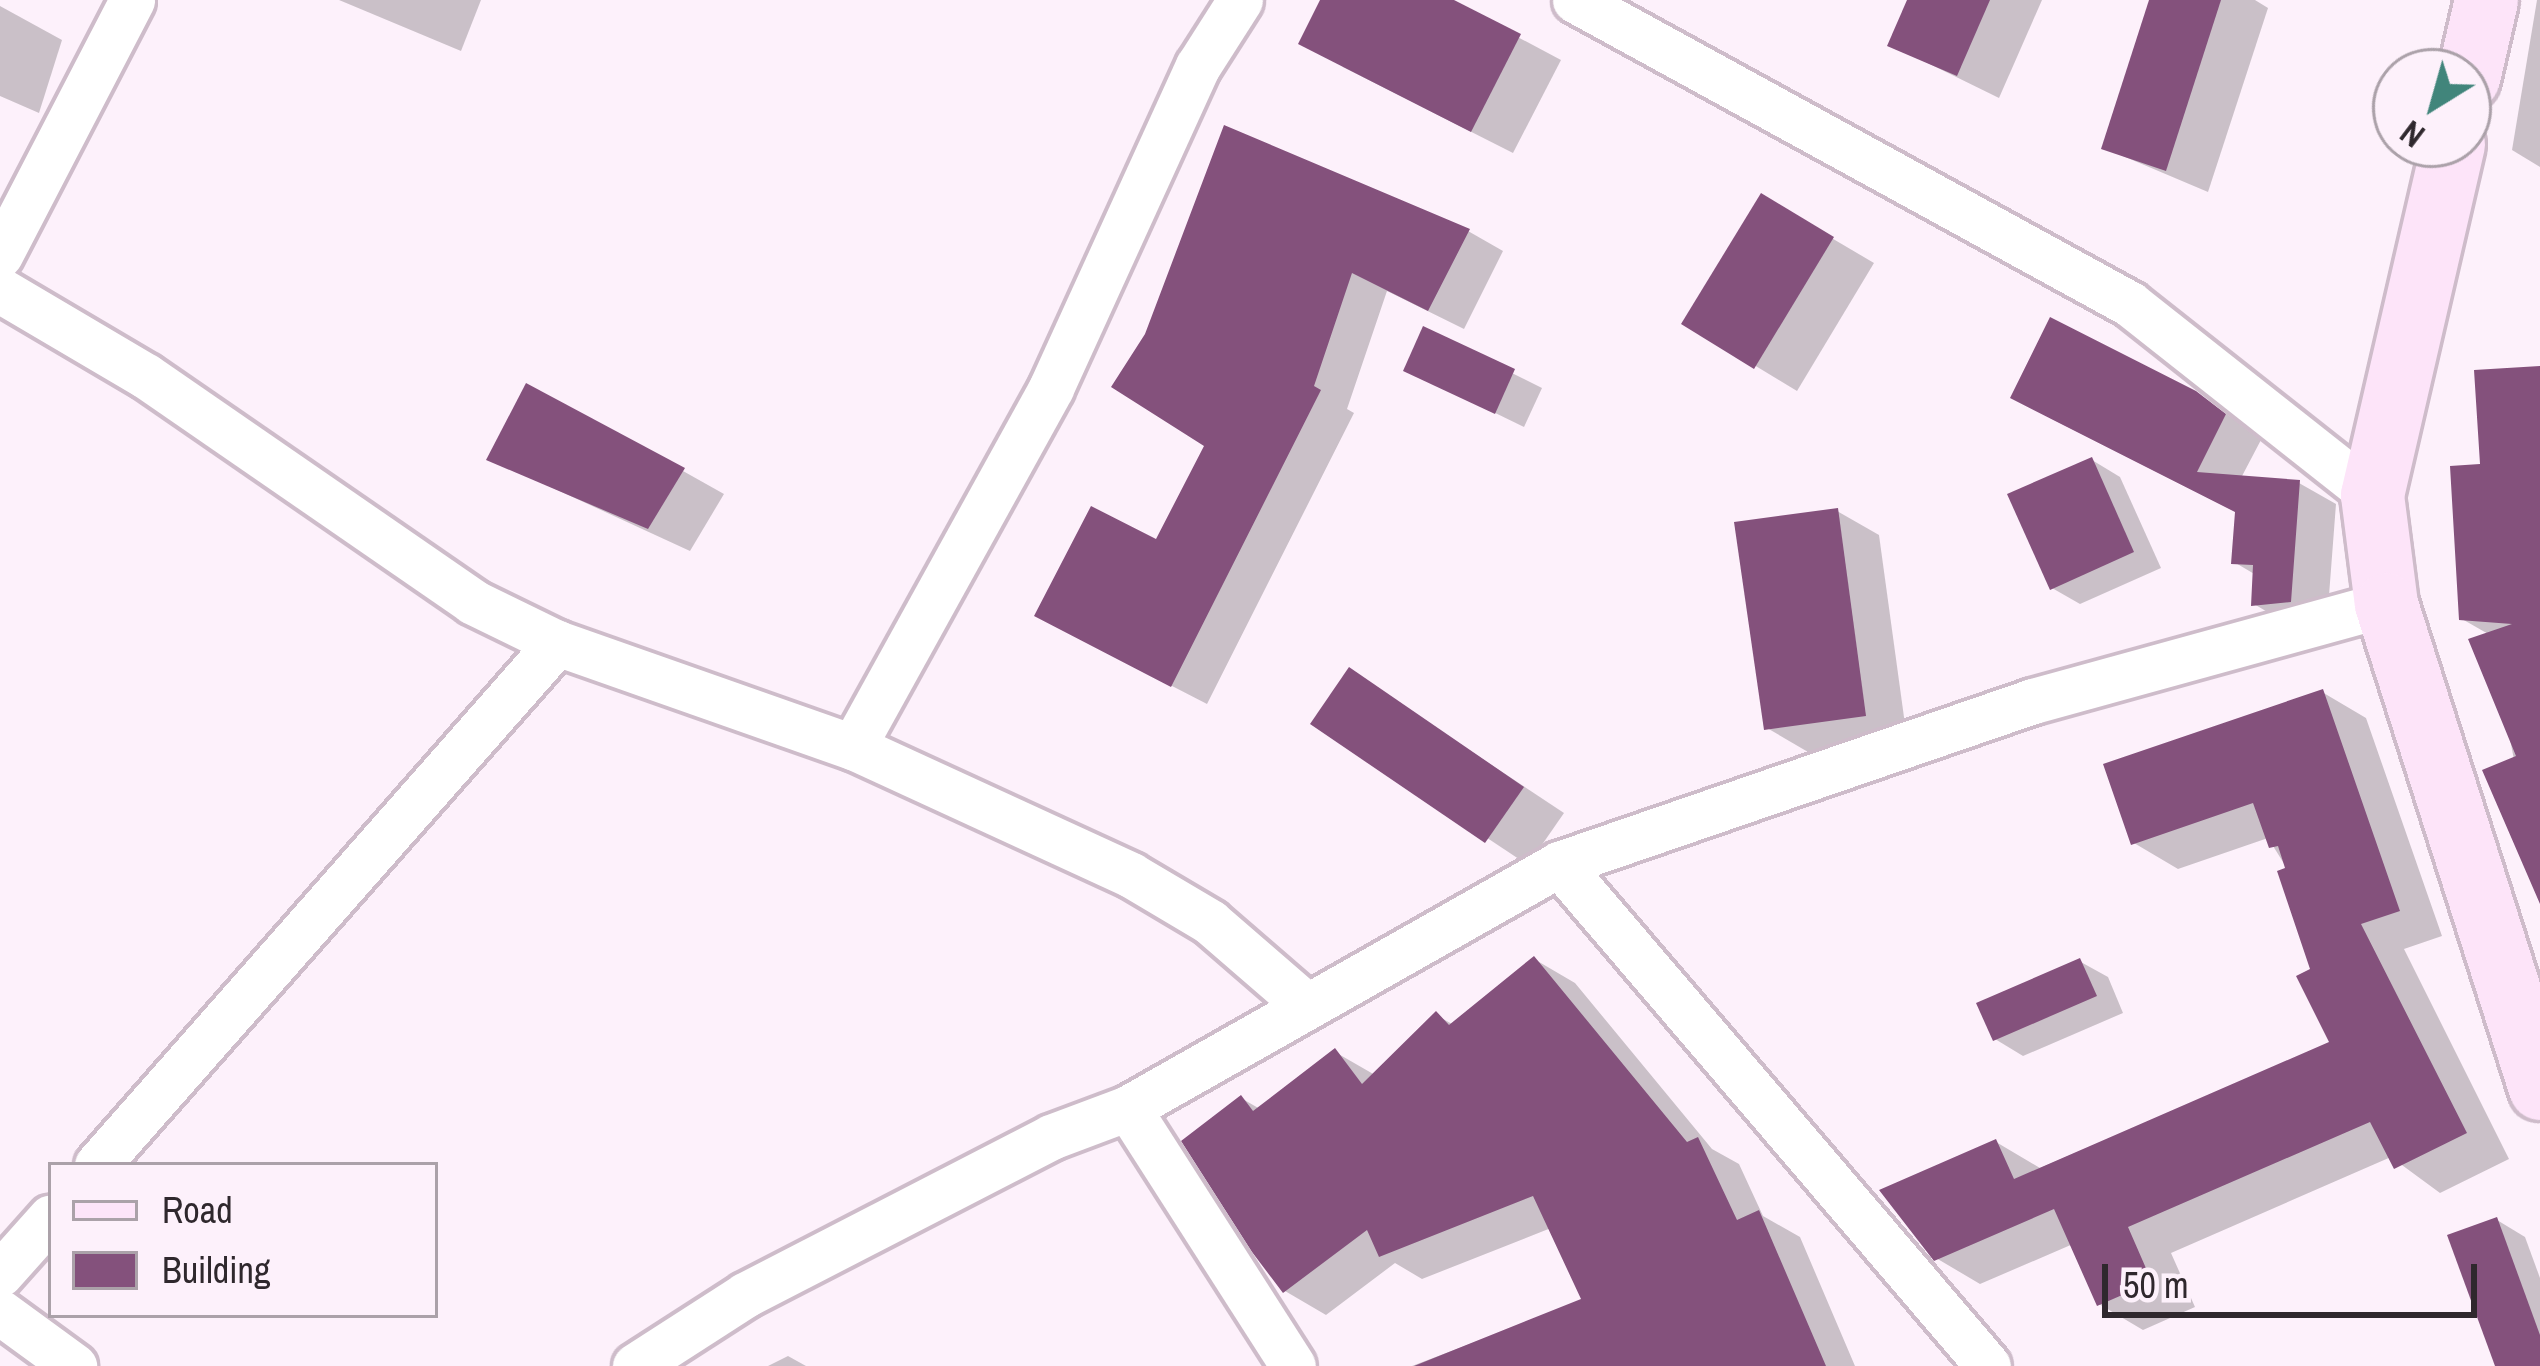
<!DOCTYPE html>
<html>
<head>
<meta charset="utf-8">
<style>
	body { margin:0 }
	#map { position:relative; width:2540px; height:1366px; overflow:hidden; background:#fdf1fb; font-family:"Archivo Narrow",sans-serif }
	div>[style] { position:absolute }
	.shadow>* { inset:0; background:#0003 }
	.building>* { inset:0; background:#84517c }
	.roads { filter:drop-shadow(3px 0 #cebcca) drop-shadow(-3px 0 #cebcca) drop-shadow(0 3px #cebcca) drop-shadow(0 -3px #cebcca) }
	.street>* { height:45px; margin:-22.5px; padding:0 22.5px; transform-origin:22.5px; border-radius:22.5px; background:#fff }
	.secondary>* { height:63px; margin:-31.5px; padding:0 31.5px; transform-origin:31.5px; border-radius:31.5px; background:#fde4f9 }
	span { translate:-50% -50%; white-space:nowrap; text-align:center; line-height:1.15; -webkit-text-stroke:12px #fdf1fb; paint-order:stroke }
	.legend { position:absolute; left:48px; top:1162px; width:390px; height:156px; box-sizing:border-box; background:#fdf1fb; border:3px solid #aba1a9; margin:0; padding:15px 21px; list-style:none; font-size:36px; color:#2f282d }
	.legend li { display:flex; align-items:center; gap:24px; height:60px }
	.legend b { width:60px; border:3px solid #aba1a9 }
	.north { position:absolute; left:2372px; top:48px; width:120px; height:120px; box-sizing:border-box; background:#fdf1fb; border:3px solid #aba1a9; border-radius:50%; rotate:217deg; font-size:33px; font-weight:700; line-height:48px; text-align:center; color:#2f282d }
	.north::after { content:''; display:block; margin:auto; width:42px; height:54px; background:#41857b; clip-path:polygon(50% 0,100% 100%,50% 72%,0 100%) }
	.scale { position:absolute; left:2102px; top:1264px; width:375px; height:54px; box-sizing:border-box; border:6px solid #2f282d; border-top:0; padding-left:15px; font-size:36px; line-height:42px; white-space:nowrap; color:#2f282d; -webkit-text-stroke:9px #fdf1fb; paint-order:stroke }
</style>
</head>
<body>
<div id="map">
	<div class="shadow">
		<div style="clip-path:polygon(339px 0,481px 0,461px 51px)"></div>
		<div style="clip-path:polygon(1323px 0,1448px 0,1561px 60px,1513px 153px,1343px 67px)"></div>
		<div style="clip-path:polygon(1911px 0,2042px 0,1999px 98px,1891px 45px)"></div>
		<div style="clip-path:polygon(2152px 0,2255px 0,2268px 8px,2208px 192px,2104px 148px)"></div>
		<div style="clip-path:polygon(2537px 0,2540px 0,2540px 167px,2512px 150px)"></div>
		<div style="clip-path:polygon(0 6px,62px 40px,39px 113px,0 96px)"></div>
		<div style="clip-path:polygon(1762px 197px,1874px 263px,1797px 391px,1685px 323px)"></div>
		<div style="clip-path:polygon(1468px 231px,1503px 251px,1464px 329px,1387px 291px,1347px 409px,1354px 413px,1207px 704px,1073px 635px,1157px 543px,1208px 445px,1147px 335px)"></div>
		<div style="clip-path:polygon(1425px 330px,1542px 388px,1524px 427px,1407px 370px)"></div>
		<div style="clip-path:polygon(2540px 369px,2540px 895px,2490px 635px,2462px 619px,2483px 467px)"></div>
		<div style="clip-path:polygon(2195px 393px,2262px 438px,2241px 478px,2299px 483px,2336px 504px,2327px 622px,2291px 626px,2254px 604px,2256px 575px,2234px 562px,2238px 513px,2050px 418px)"></div>
		<div style="clip-path:polygon(490px 459px,683px 471px,724px 494px,690px 551px)"></div>
		<div style="clip-path:polygon(2092px 460px,2120px 477px,2161px 568px,2080px 604px,2052px 588px)"></div>
		<div style="clip-path:polygon(1837px 511px,1879px 535px,1907px 739px,1808px 752px,1767px 728px)"></div>
		<div style="clip-path:polygon(1350px 671px,1564px 813px,1528px 865px,1314px 723px)"></div>
		<div style="clip-path:polygon(2322px 692px,2366px 718px,2442px 936px,2404px 949px,2509px 1159px,2440px 1193px,2391px 1157px,2171px 1253px,2195px 1307px,2143px 1330px,2099px 1304px,2073px 1244px,1980px 1284px,1936px 1258px,1996px 1142px,2040px 1168px,2333px 1043px,2288px 870px,2268px 838px,2178px 869px,2134px 843px)"></div>
		<div style="clip-path:polygon(1534px 959px,1575px 983px,1712px 1149px,1739px 1164px,1763px 1216px,1800px 1237px,1855px 1366px,1412px 1366px,1585px 1300px,1551px 1228px,1422px 1279px,1395px 1263px,1326px 1315px,1285px 1291px,1241px 1098px,1260px 1109px,1335px 1052px,1375px 1075px,1436px 1015px,1452px 1024px)"></div>
		<div style="clip-path:polygon(2079px 961px,2108px 977px,2123px 1013px,2023px 1056px,1995px 1039px)"></div>
		<div style="clip-path:polygon(2497px 1220px,2525px 1237px,2540px 1278px,2540px 1366px,2498px 1366px)"></div>
		<div style="clip-path:polygon(788px 1356px,806px 1366px,768px 1366px)"></div>
	</div>
	<div class="building">
		<div style="clip-path:polygon(1320px 0,1454px 0,1521px 34px,1471px 132px,1298px 44px)"></div>
		<div style="clip-path:polygon(1907px 0,1990px 0,1957px 76px,1887px 46px)"></div>
		<div style="clip-path:polygon(2149px 0,2221px 0,2166px 171px,2101px 149px)"></div>
		<div style="clip-path:polygon(1224px 125px,1470px 229px,1428px 311px,1352px 273px,1314px 386px,1321px 390px,1171px 687px,1034px 616px,1091px 506px,1156px 539px,1204px 446px,1111px 387px,1145px 334px)"></div>
		<div style="clip-path:polygon(1761px 193px,1834px 237px,1754px 369px,1681px 324px)"></div>
		<div style="clip-path:polygon(2050px 317px,2196px 391px,2226px 414px,2197px 472px,2300px 480px,2291px 602px,2251px 606px,2253px 565px,2231px 564px,2235px 512px,2010px 398px)"></div>
		<div style="clip-path:polygon(1423px 326px,1515px 369px,1495px 414px,1403px 371px)"></div>
		<div style="clip-path:polygon(2540px 366px,2540px 904px,2482px 770px,2516px 756px,2468px 639px,2512px 624px,2459px 620px,2450px 466px,2480px 464px,2474px 370px)"></div>
		<div style="clip-path:polygon(526px 383px,685px 468px,648px 529px,486px 460px)"></div>
		<div style="clip-path:polygon(2092px 457px,2134px 552px,2050px 590px,2007px 494px)"></div>
		<div style="clip-path:polygon(1838px 508px,1866px 716px,1764px 730px,1734px 522px)"></div>
		<div style="clip-path:polygon(1349px 667px,1524px 787px,1485px 843px,1310px 724px)"></div>
		<div style="clip-path:polygon(2323px 689px,2400px 911px,2361px 924px,2467px 1133px,2394px 1169px,2370px 1122px,2128px 1227px,2152px 1282px,2097px 1306px,2054px 1209px,1934px 1261px,1879px 1190px,1996px 1139px,2014px 1179px,2329px 1042px,2296px 976px,2310px 969px,2277px 871px,2285px 868px,2278px 846px,2269px 848px,2253px 803px,2131px 845px,2103px 764px)"></div>
		<div style="clip-path:polygon(1534px 956px,1687px 1142px,1698px 1137px,1737px 1220px,1759px 1210px,1826px 1366px,1414px 1366px,1581px 1299px,1533px 1196px,1379px 1257px,1367px 1230px,1283px 1293px,1252px 1252px,1181px 1141px,1241px 1095px,1253px 1111px,1335px 1048px,1362px 1084px,1436px 1011px,1449px 1025px)"></div>
		<div style="clip-path:polygon(2080px 958px,2097px 996px,1993px 1041px,1976px 1003px)"></div>
		<div style="clip-path:polygon(2497px 1217px,2540px 1335px,2540px 1366px,2495px 1366px,2447px 1235px)"></div>
	</div>
	<div class="roads">
		<div class="street">
			<div style="left:1575px;top:0;width:633px;rotate:28.71deg"></div>
			<div style="left:2130px;top:304px;width:308px;rotate:38.3deg"></div>
			<div style="left:0;top:255px;width:287px;rotate:-62.6deg"></div>
			<div style="left:0;top:290px;width:169px;rotate:30.5deg"></div>
			<div style="left:146px;top:376px;width:397px;rotate:34.6deg"></div>
			<div style="left:473px;top:602px;width:93px;rotate:26deg"></div>
			<div style="left:557px;top:643px;width:314px;rotate:19.4deg"></div>
			<div style="left:853px;top:747px;width:306px;rotate:24.7deg"></div>
			<div style="left:1131px;top:875px;width:92px;rotate:30.7deg"></div>
			<div style="left:1210px;top:922px;width:128px;rotate:40.9deg"></div>
			<div style="left:853px;top:747px;width:410px;rotate:-61.1deg"></div>
			<div style="left:1051px;top:388px;width:354px;rotate:-65.5deg"></div>
			<div style="left:1198px;top:66px;width:78px;rotate:-57.5deg"></div>
			<div style="left:1559px;top:864px;width:660px;rotate:49.48deg"></div>
			<div style="left:1128px;top:1108px;width:306px;rotate:57.4deg"></div>
			<div style="left:97px;top:1165px;width:696px;rotate:-48.61deg"></div>
			<div style="left:0;top:1274px;width:76px;rotate:-48.2deg"></div>
			<div style="left:0;top:1312px;width:92px;rotate:36.1deg"></div>
			<div style="left:635px;top:1366px;width:131px;rotate:-32.8deg"></div>
			<div style="left:745px;top:1295px;width:344px;rotate:-27.3deg"></div>
			<div style="left:1051px;top:1137px;width:82px;rotate:-20.6deg"></div>
			<div style="left:1128px;top:1108px;width:495px;rotate:-29.5deg"></div>
			<div style="left:1559px;top:864px;width:501px;rotate:-18.98deg"></div>
			<div style="left:2033px;top:701px;width:366px;rotate:-15.4deg"></div>
		</div>
		<div class="secondary">
			<div style="left:2468px;top:78px;width:80px;rotate:-77deg"></div>
			<div style="left:2453px;top:144px;width:360px;rotate:103deg"></div>
			<div style="left:2372px;top:495px;width:110px;rotate:82.7deg"></div>
			<div style="left:2386px;top:604px;width:508px;rotate:72.35deg"></div>
		</div>
	</div>
	<ul class="legend">
	<li><b style="height:15px;background:#fde4f9"></b>Road</li>
	<li><b style="height:33px;background:#84517c"></b>Building</li>
	</ul>
	<div class="north">N</div>
	<div class="scale">50 m</div>
</div>
</body>
</html>
